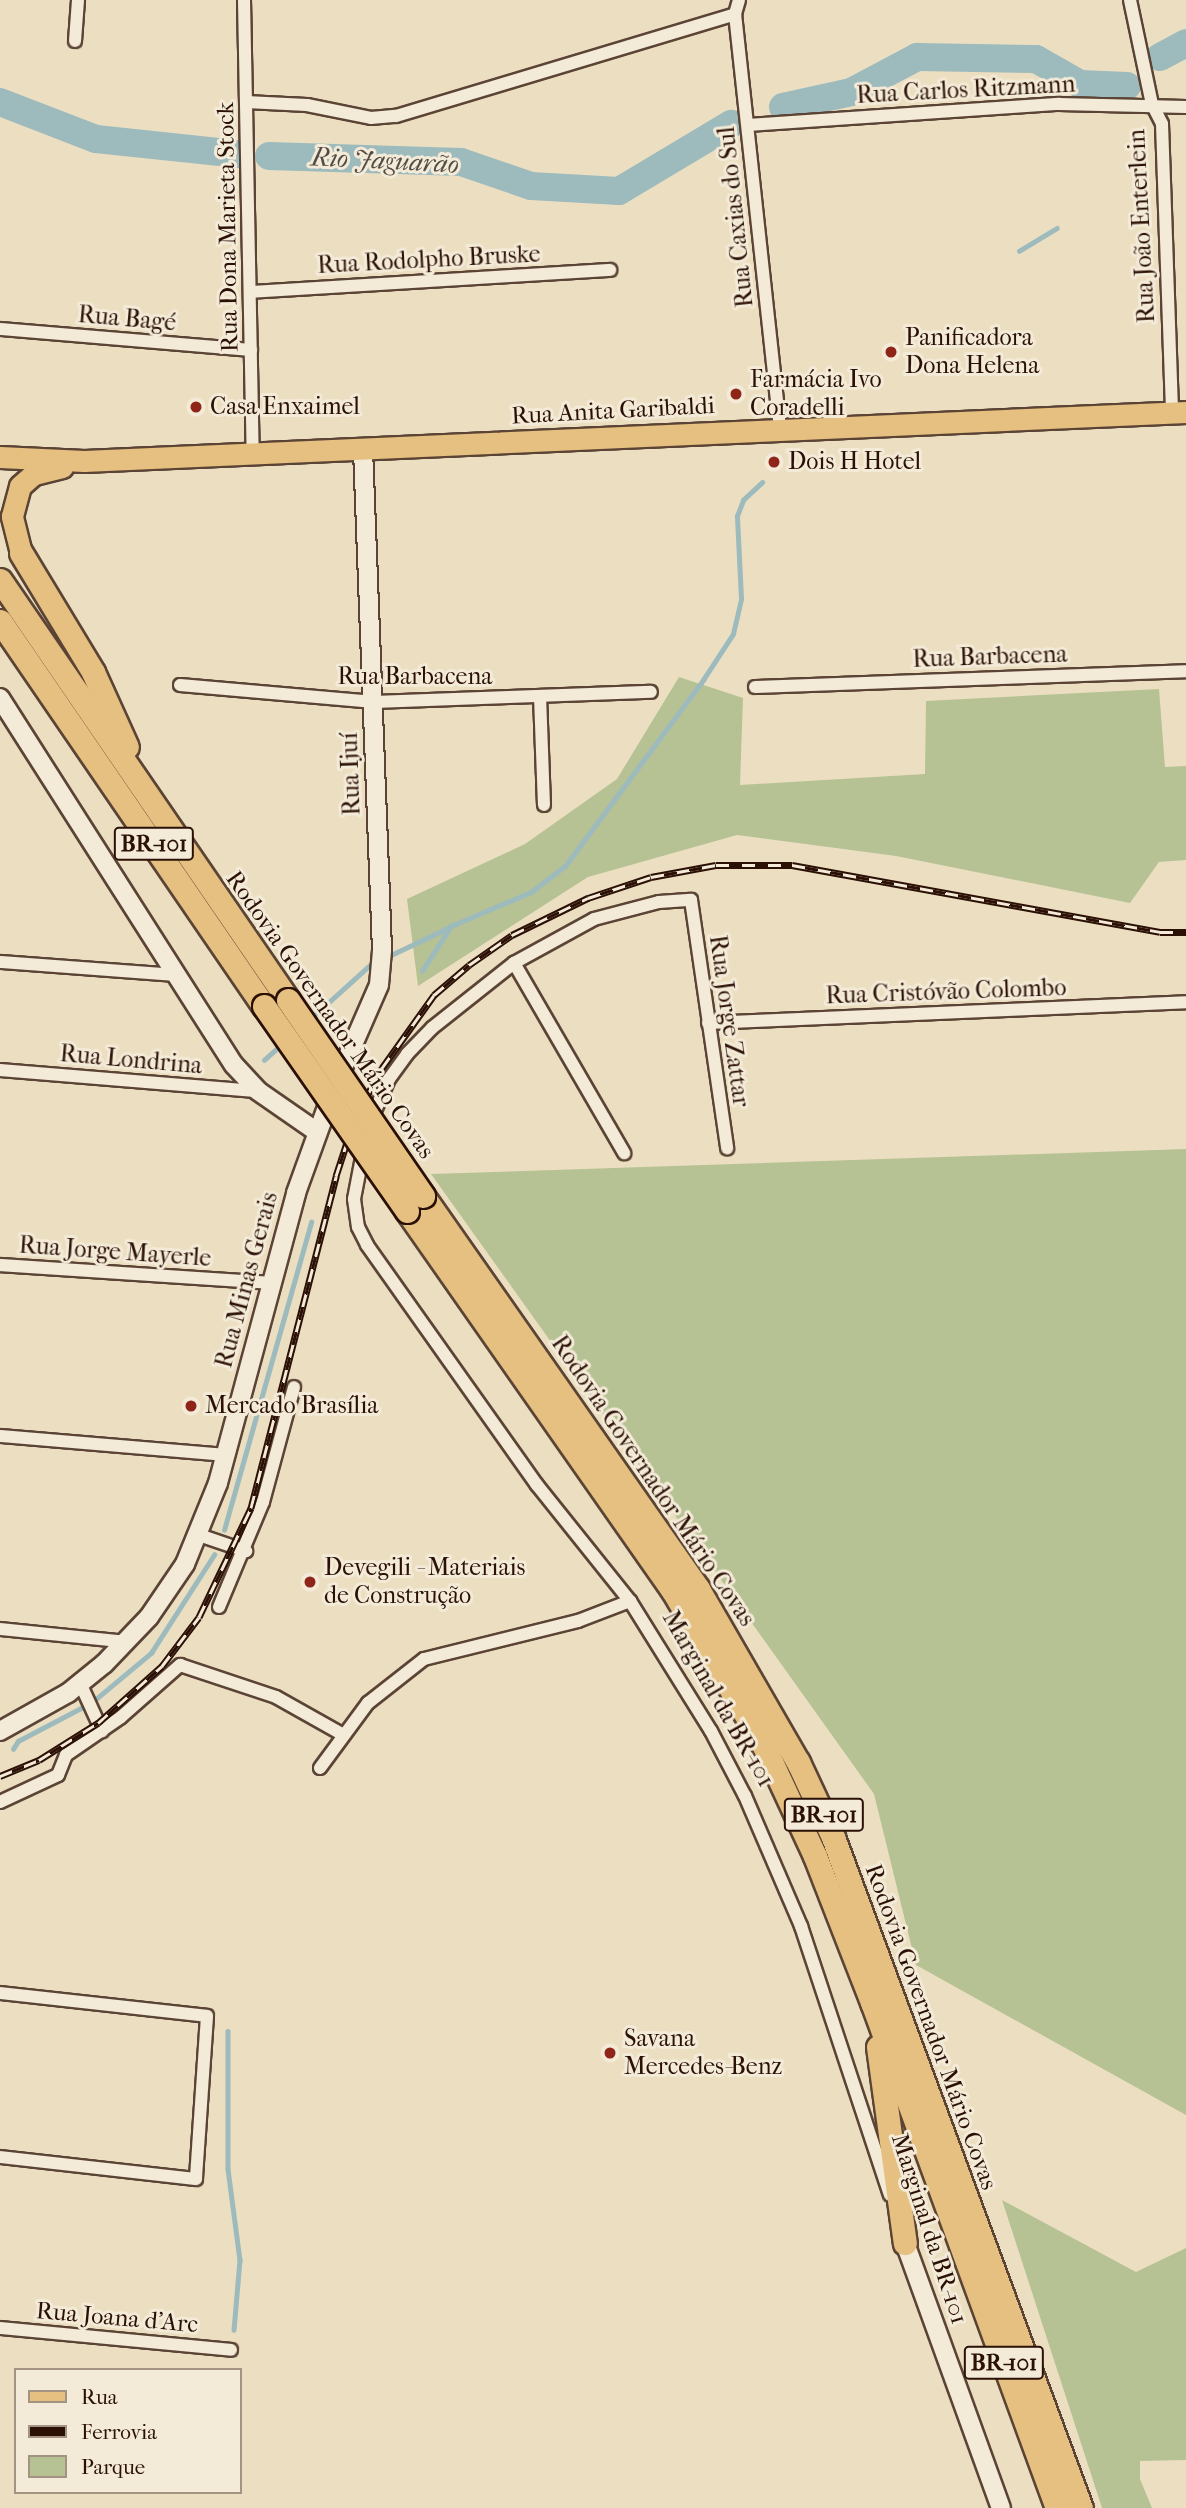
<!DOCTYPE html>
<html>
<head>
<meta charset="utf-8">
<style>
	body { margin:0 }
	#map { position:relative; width:1186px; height:2508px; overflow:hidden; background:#ecdfc1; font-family:"IM FELL French Canon",serif }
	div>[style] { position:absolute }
	.green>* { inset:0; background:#b6c294 }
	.stream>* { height:4.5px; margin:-2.25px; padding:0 2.25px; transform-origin:2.25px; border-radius:2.25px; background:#9dbabd }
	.river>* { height:28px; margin:-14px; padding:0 14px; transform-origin:14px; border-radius:14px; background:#9dbabd }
	.roads { filter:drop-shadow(2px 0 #5b4435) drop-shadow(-2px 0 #5b4435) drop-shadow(0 2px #5b4435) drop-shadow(0 -2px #5b4435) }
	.street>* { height:12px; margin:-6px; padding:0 6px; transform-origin:6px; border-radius:6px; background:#f3ead7 }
	.secondary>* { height:18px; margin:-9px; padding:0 9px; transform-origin:9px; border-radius:9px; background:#f3ead7 }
	.primary>* { height:21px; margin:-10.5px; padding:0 10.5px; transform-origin:10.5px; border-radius:10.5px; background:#e6c080 }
	.highway>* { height:23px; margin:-11.5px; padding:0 11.5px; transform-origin:11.5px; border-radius:11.5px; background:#e6c080 }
	.rail>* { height:7px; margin-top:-3.5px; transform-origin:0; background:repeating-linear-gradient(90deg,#f3ead7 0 13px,#2b1006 0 26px); box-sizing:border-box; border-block:2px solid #2b1006 }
	.bridges { filter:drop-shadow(2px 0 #2b1006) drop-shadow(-2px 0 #2b1006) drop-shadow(0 2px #2b1006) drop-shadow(0 -2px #2b1006) }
	.highway-bridge>* { height:23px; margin:-11.5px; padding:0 11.5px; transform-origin:11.5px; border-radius:11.5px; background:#e6c080 }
	.dots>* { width:19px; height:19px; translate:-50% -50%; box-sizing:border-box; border:4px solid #f3ead7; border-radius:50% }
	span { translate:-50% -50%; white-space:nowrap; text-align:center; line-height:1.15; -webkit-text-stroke:6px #f3ead7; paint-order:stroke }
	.shield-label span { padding:2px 5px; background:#f3ead7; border:2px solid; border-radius:5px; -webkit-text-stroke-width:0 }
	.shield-label { font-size:23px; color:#2b1006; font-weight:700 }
	.street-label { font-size:24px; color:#2b1006 }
	.poi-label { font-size:24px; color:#2b1006 }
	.left { translate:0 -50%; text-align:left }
	.water-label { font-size:26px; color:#534c46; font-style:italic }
	.legend { position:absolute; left:14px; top:2368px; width:228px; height:126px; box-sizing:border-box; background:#f3ead7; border:2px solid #a39383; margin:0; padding:9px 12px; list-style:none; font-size:21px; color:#2b1006 }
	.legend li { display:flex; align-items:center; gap:14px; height:35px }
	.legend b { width:35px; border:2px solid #a39383 }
</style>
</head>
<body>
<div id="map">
	<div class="green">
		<div style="clip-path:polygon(679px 677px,743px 698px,740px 785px,925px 774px,926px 701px,1159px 689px,1165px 767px,1186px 766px,1186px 860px,1159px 862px,1130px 903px,896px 856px,737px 835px,588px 877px,418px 986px,407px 899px,525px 844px,617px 779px)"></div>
		<div style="clip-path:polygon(1186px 1149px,1186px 2115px,916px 1965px,874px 1794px,431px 1174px)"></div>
		<div style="clip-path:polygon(1002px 2200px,1136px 2272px,1186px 2248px,1186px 2460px,1140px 2461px,1140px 2479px,1152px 2508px,1102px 2508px)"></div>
	</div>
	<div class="stream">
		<div style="left:1019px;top:251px;width:44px;rotate:-31.2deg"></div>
		<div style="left:391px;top:955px;width:65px;rotate:-25.4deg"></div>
		<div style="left:422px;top:971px;width:54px;rotate:-57.2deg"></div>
		<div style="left:451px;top:926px;width:87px;rotate:-23deg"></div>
		<div style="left:531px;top:892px;width:43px;rotate:-37.4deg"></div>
		<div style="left:565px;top:866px;width:232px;rotate:-53.4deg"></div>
		<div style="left:703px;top:680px;width:55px;rotate:-56.9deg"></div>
		<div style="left:733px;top:634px;width:36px;rotate:-77deg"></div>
		<div style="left:741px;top:599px;width:83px;rotate:-92.8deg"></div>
		<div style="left:737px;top:516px;width:17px;rotate:-69deg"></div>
		<div style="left:743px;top:500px;width:26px;rotate:-43deg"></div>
		<div style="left:309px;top:1020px;width:84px;rotate:-42.1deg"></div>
		<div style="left:264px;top:1060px;width:24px;rotate:-42deg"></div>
		<div style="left:224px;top:1530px;width:320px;rotate:-74.2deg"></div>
		<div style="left:96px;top:1699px;width:72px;rotate:-39.9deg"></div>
		<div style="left:151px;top:1653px;width:117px;rotate:-57.3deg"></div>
		<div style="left:13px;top:1749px;width:9px;rotate:-58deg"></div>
		<div style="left:18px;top:1741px;width:76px;rotate:-27.6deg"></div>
		<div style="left:228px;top:2031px;width:138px;rotate:90deg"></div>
		<div style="left:228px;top:2169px;width:92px;rotate:82.5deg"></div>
		<div style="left:240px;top:2260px;width:70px;rotate:94.9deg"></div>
	</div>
	<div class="river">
		<div style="left:1160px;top:57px;width:30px;rotate:-28deg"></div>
		<div style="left:0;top:102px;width:103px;rotate:21.1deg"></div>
		<div style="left:96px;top:139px;width:144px;rotate:6deg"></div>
		<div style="left:783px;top:107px;width:70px;rotate:-12.4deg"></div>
		<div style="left:851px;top:92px;width:75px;rotate:-27.9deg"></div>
		<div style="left:917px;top:57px;width:119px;rotate:1deg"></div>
		<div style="left:1036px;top:59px;width:51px;rotate:29.6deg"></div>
		<div style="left:1080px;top:84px;width:47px;rotate:2.4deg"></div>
		<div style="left:269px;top:156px;width:192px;rotate:1.8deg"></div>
		<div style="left:461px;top:162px;width:74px;rotate:18.9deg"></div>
		<div style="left:531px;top:186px;width:88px;rotate:3.3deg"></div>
		<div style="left:619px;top:191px;width:131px;rotate:-30.9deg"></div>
	</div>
	<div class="roads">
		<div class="street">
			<div style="left:244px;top:0;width:453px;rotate:88.9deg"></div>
			<div style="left:739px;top:0;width:15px;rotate:106deg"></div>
			<div style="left:735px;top:14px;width:418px;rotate:83.8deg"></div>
			<div style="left:1130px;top:0;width:106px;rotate:78.1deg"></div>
			<div style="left:1152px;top:104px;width:22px;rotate:63deg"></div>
			<div style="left:1162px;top:124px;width:288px;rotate:88deg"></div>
			<div style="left:75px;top:41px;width:41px;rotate:-85.8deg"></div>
			<div style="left:246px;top:102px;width:61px;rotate:2.8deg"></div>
			<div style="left:307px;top:105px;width:65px;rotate:11.5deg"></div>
			<div style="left:371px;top:118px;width:25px;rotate:-5deg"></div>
			<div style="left:396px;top:116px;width:354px;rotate:-16.7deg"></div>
			<div style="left:748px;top:125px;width:312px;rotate:-3.9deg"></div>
			<div style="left:1059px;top:104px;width:127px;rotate:1.4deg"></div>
			<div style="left:250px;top:292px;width:361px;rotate:-3.5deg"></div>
			<div style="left:0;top:329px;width:252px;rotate:4.8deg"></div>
			<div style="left:180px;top:685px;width:195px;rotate:5deg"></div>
			<div style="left:374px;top:702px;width:277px;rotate:-2.1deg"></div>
			<div style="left:755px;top:687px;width:431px;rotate:-2.1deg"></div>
			<div style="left:540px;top:696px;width:109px;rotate:87.9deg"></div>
			<div style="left:0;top:962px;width:177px;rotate:4.2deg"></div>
			<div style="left:514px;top:963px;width:220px;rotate:59.9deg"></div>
			<div style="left:708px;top:1023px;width:478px;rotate:-2.5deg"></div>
			<div style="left:0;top:1070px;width:259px;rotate:4.7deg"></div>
			<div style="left:370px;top:1122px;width:47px;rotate:-66.2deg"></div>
			<div style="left:389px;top:1079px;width:31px;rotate:-54deg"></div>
			<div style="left:407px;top:1054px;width:36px;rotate:-46deg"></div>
			<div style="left:432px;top:1028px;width:105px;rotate:-38.4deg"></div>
			<div style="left:514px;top:963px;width:91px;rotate:-28.8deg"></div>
			<div style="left:594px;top:919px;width:67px;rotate:-14.7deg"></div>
			<div style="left:659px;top:902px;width:32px;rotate:-4deg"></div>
			<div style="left:691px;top:900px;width:251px;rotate:81.7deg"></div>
			<div style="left:364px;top:1147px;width:53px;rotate:100.9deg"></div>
			<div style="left:354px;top:1199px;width:28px;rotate:82deg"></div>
			<div style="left:358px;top:1227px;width:20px;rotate:63deg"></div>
			<div style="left:367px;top:1245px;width:294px;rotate:54.7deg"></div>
			<div style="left:537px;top:1485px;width:149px;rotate:51.3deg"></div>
			<div style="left:630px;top:1601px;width:153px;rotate:58.1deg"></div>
			<div style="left:711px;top:1731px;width:73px;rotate:62.4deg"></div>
			<div style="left:745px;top:1796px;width:142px;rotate:66.7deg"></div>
			<div style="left:801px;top:1926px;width:283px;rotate:71.7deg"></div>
			<div style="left:0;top:1265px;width:271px;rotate:3.8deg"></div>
			<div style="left:0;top:1436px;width:227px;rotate:4.8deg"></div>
			<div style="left:199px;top:1535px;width:50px;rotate:18.8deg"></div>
			<div style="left:219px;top:1607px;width:114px;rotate:-67.3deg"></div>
			<div style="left:263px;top:1502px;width:119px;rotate:-74.9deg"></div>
			<div style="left:0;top:1629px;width:129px;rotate:5.8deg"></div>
			<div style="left:80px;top:1683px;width:53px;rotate:65.4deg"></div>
			<div style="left:320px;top:1768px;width:81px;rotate:-53.6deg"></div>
			<div style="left:368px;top:1703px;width:71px;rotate:-38.2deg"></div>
			<div style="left:424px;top:1659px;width:159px;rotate:-13.9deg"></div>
			<div style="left:578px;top:1621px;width:56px;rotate:-21deg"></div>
			<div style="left:0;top:1802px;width:64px;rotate:-25deg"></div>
			<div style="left:58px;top:1775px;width:22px;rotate:-68deg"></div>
			<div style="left:66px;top:1755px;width:67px;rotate:-34.6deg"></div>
			<div style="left:121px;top:1717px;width:79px;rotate:-41.4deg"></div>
			<div style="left:180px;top:1665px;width:101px;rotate:18.4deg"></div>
			<div style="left:276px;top:1697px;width:76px;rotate:29.3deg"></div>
			<div style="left:0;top:1993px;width:208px;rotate:6.3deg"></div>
			<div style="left:207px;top:2016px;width:163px;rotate:93.9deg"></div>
			<div style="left:196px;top:2179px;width:197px;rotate:-173.6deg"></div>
			<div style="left:0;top:2328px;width:232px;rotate:5.4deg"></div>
		</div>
		<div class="secondary">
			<div style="left:0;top:698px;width:435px;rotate:57.5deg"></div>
			<div style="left:234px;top:1065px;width:35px;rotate:47deg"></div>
			<div style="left:258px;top:1091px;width:72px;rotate:34.8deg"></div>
			<div style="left:0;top:1731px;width:78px;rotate:-29.2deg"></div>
			<div style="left:68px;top:1693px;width:46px;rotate:-38.9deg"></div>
			<div style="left:104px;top:1664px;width:65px;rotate:-46.2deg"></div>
			<div style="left:149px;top:1617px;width:64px;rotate:-55.8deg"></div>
			<div style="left:185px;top:1564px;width:87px;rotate:-67.8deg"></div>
			<div style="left:218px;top:1483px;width:300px;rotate:-74.9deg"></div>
			<div style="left:296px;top:1193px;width:112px;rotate:-70.1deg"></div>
			<div style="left:334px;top:1088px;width:112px;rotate:-66.4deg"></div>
			<div style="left:379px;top:985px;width:35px;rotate:-85deg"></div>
			<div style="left:382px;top:950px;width:502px;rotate:-92.17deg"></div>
			<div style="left:905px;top:2243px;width:282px;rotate:70.1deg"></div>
		</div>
		<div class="primary">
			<div style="left:0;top:457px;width:84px;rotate:2.7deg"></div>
			<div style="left:84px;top:461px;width:1103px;rotate:-2.55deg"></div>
			<div style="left:21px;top:553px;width:38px;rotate:-104deg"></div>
			<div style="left:12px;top:516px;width:31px;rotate:-75deg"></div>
			<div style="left:20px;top:486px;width:18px;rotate:-41deg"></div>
			<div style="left:34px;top:474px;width:29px;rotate:-14deg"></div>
		</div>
		<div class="highway">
			<div style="left:21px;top:553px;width:139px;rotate:58.8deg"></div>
			<div style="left:93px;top:672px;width:82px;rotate:65.6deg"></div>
			<div style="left:0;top:580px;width:509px;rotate:55.56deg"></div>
			<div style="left:0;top:621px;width:467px;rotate:55.6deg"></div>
			<div style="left:423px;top:1196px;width:480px;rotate:55deg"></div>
			<div style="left:698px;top:1589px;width:200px;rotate:60deg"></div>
			<div style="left:798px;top:1762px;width:83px;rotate:65deg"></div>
			<div style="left:833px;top:1837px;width:715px;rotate:69.72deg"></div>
			<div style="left:407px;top:1211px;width:462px;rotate:55deg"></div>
			<div style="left:672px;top:1589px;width:180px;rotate:59.6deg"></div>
			<div style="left:763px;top:1744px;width:123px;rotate:65.1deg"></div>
			<div style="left:815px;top:1856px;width:157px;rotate:68.7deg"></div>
			<div style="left:872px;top:2002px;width:539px;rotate:69.92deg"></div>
			<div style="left:878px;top:2047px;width:198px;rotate:82.2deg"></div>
		</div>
	</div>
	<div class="rail">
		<div style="left:0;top:1776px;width:42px;rotate:-22.3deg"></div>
		<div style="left:39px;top:1760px;width:70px;rotate:-32.1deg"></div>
		<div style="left:98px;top:1723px;width:86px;rotate:-41.7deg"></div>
		<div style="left:162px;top:1666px;width:61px;rotate:-52.9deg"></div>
		<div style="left:199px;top:1617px;width:121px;rotate:-64.5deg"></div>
		<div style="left:251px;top:1508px;width:343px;rotate:-75.6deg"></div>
		<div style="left:336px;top:1176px;width:61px;rotate:-71.9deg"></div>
		<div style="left:355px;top:1118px;width:57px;rotate:-61.6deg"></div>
		<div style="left:382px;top:1068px;width:90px;rotate:-54.5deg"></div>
		<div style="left:434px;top:995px;width:46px;rotate:-40.6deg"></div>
		<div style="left:469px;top:965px;width:52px;rotate:-34.9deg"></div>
		<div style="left:512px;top:935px;width:85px;rotate:-26deg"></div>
		<div style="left:588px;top:898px;width:66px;rotate:-18.4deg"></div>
		<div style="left:651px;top:877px;width:66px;rotate:-10.5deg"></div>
		<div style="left:716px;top:865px;width:76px"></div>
		<div style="left:792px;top:865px;width:374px;rotate:10.3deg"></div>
		<div style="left:1160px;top:932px;width:26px"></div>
	</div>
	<div class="bridges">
		<div class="highway-bridge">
			<div style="left:288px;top:1000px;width:238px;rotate:55.4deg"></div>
			<div style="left:264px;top:1006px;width:250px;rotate:55.1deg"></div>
		</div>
	</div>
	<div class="dots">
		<div style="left:891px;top:352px;background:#8f2418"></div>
		<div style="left:736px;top:394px;background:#8f2418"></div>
		<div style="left:196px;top:407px;background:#8f2418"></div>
		<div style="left:774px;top:462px;background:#8f2418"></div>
		<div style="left:191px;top:1406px;background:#8f2418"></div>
		<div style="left:310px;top:1582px;background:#8f2418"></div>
		<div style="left:610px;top:2053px;background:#8f2418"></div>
	</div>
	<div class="shield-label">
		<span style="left:154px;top:844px">BR-101</span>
		<span style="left:824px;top:1815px">BR-101</span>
		<span style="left:1004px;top:2363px">BR-101</span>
	</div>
	<div class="street-label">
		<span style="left:966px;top:90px;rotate:-3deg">Rua Carlos Ritzmann</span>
		<span style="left:736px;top:217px;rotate:-96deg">Rua Caxias do Sul</span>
		<span style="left:1142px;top:226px;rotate:-93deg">Rua João Enterlein</span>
		<span style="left:228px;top:227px;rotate:-91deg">Rua Dona Marieta Stock</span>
		<span style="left:429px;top:260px;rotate:-3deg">Rua Rodolpho Bruske</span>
		<span style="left:127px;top:319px;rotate:5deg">Rua Bagé</span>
		<span style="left:613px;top:411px;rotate:-3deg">Rua Anita Garibaldi</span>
		<span style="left:990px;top:657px;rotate:-2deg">Rua Barbacena</span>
		<span style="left:415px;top:677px">Rua Barbacena</span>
		<span style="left:351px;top:774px;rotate:-92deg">Rua Ijuí</span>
		<span style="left:946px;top:992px;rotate:-2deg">Rua Cristóvão Colombo</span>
		<span style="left:330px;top:1015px;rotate:55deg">Rodovia Governador Mário Covas</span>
		<span style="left:729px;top:1021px;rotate:82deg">Rua Jorge Zattar</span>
		<span style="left:131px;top:1060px;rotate:5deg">Rua Londrina</span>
		<span style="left:115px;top:1252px;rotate:4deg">Rua Jorge Mayerle</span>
		<span style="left:247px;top:1280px;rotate:-75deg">Rua Minas Gerais</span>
		<span style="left:653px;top:1481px;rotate:56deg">Rodovia Governador Mário Covas</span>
		<span style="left:718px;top:1699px;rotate:60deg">Marginal da BR-101</span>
		<span style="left:931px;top:2027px;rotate:70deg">Rodovia Governador Mário Covas</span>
		<span style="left:929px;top:2229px;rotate:72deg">Marginal da BR-101</span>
		<span style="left:117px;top:2318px;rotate:5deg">Rua Joana d'Arc</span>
	</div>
	<div class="poi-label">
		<span class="left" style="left:905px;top:352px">Panificadora<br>Dona Helena</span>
		<span class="left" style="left:750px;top:394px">Farmácia Ivo<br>Coradelli</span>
		<span class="left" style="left:210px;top:407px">Casa Enxaimel</span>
		<span class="left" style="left:788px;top:462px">Dois H Hotel</span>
		<span class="left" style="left:205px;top:1406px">Mercado Brasília</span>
		<span class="left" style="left:324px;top:1582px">Devegili - Materiais<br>de Construção</span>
		<span class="left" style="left:624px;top:2053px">Savana<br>Mercedes-Benz</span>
	</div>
	<div class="water-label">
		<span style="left:385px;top:161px;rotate:3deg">Rio Jaguarão</span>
	</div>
	<ul class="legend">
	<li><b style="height:9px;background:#e6c080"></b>Rua</li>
	<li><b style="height:9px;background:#2b1006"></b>Ferrovia</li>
	<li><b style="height:19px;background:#b6c294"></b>Parque</li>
	</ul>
</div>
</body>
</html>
